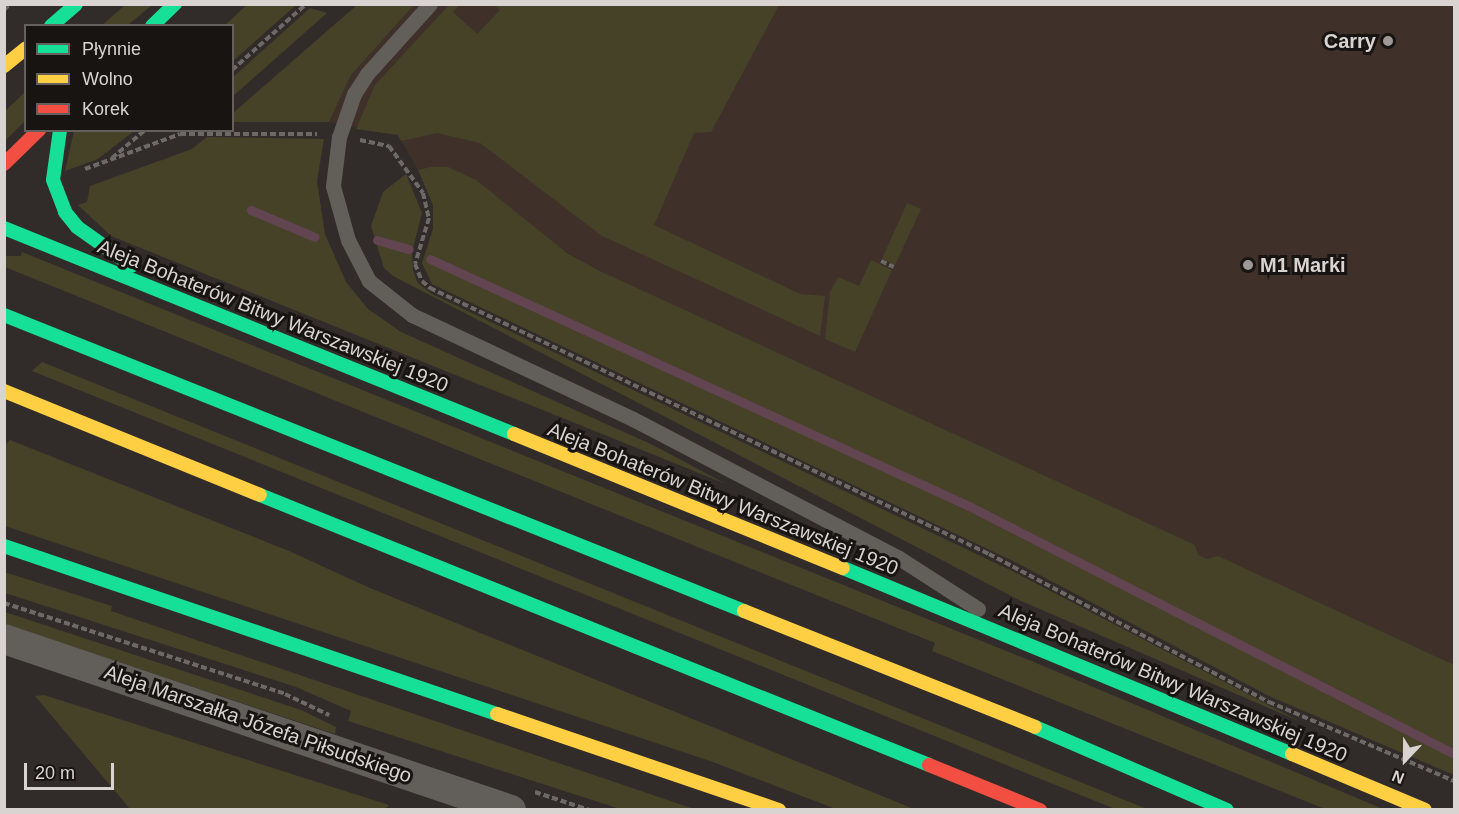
<!DOCTYPE html>
<html>
<head>
<meta charset="utf-8">
<style>
	body { margin:0 }
	#map { position:relative; width:1459px; height:814px; overflow:hidden; background:#312c2a; font-family:Helvetica,sans-serif }
	div>[style] { position:absolute }
	.built>* { inset:0; background:#3f312a }
	.green>* { inset:0; background:#454228 }
	.stream>* { height:9px; margin:-4.5px; padding:0 4.5px; transform-origin:4.5px; border-radius:4.5px; background:#624551 }
	.path>* { height:4px; margin-top:-2px; transform-origin:0; background:repeating-linear-gradient(90deg,#6c6967 0 6px,transparent 0 9px) }
	.lane>* { height:15px; margin:-7.5px; padding:0 7.5px; transform-origin:7.5px; border-radius:7.5px; background:#625e5a }
	.street>* { height:30px; margin:-15px; padding:0 15px; transform-origin:15px; border-radius:15px; background:#625e5a }
	.fast>* { height:14px; margin:-7px; padding:0 7px; transform-origin:7px; border-radius:7px; background:#16e098 }
	.slow>* { height:14px; margin:-7px; padding:0 7px; transform-origin:7px; border-radius:7px; background:#ffcf43 }
	.jam>* { height:14px; margin:-7px; padding:0 7px; transform-origin:7px; border-radius:7px; background:#f24e42 }
	.dots>* { width:16px; height:16px; translate:-50% -50%; box-sizing:border-box; border:3px solid #181412; border-radius:50% }
	span { translate:-50% -50%; white-space:nowrap; text-align:center; line-height:1.15; -webkit-text-stroke:6px #181412; paint-order:stroke }
	.poi-label { font-size:20px; color:#d9d3d1; font-weight:700 }
	.right { translate:-100% -50%; text-align:right }
	.left { translate:0 -50%; text-align:left }
	.street-label { font-size:20px; color:#d9d3d1 }
	.frame { position:absolute; inset:0; border:6px solid #d9d3d1; pointer-events:none }
	.legend { position:absolute; left:24px; top:24px; width:210px; height:108px; box-sizing:border-box; background:#181412; border:2px solid #65605e; margin:0; padding:8px 10px; list-style:none; font-size:18px; color:#d9d3d1 }
	.legend li { display:flex; align-items:center; gap:12px; height:30px }
	.legend b { width:30px; border:2px solid #65605e }
	.north { position:absolute; left:1375px; top:730px; width:60px; height:60px; -webkit-text-stroke:4px #181412; paint-order:stroke; rotate:202deg; font-size:16px; font-weight:700; line-height:24px; text-align:center; color:#d9d3d1 }
	.north::after { content:''; display:block; margin:auto; width:21px; height:27px; background:#d9d3d1; clip-path:polygon(50% 0,100% 100%,50% 72%,0 100%) }
	.scale { position:absolute; left:24px; top:763px; width:90px; height:27px; box-sizing:border-box; border:3px solid #d9d3d1; border-top:0; padding-left:8px; font-size:18px; line-height:21px; white-space:nowrap; color:#d9d3d1; -webkit-text-stroke:4px #181412; paint-order:stroke }
</style>
</head>
<body>
<div id="map">
	<div class="built">
		<div style="clip-path:polygon(414px 5px,1454px 5px,1454px 725px,977px 479px,418px 170px,398px 135px,329px 122px,351px 75px)"></div>
	</div>
	<div class="green">
		<div style="clip-path:polygon(248px 4px,296px 5px,233px 61px,232px 26px,225px 25px)"></div>
		<div style="clip-path:polygon(125px 5px,152px 5px,128px 25px,101px 26px)"></div>
		<div style="clip-path:polygon(357px 5px,414px 5px,351px 75px,329px 122px,233px 122px,233px 113px)"></div>
		<div style="clip-path:polygon(449px 5px,459px 5px,453px 12px,477px 34px,500px 10px,494px 5px,779px 5px,711px 132px,694px 133px,654px 225px,800px 294px,825px 296px,820px 336px,602px 236px,480px 143px,437px 133px,401px 141px,398px 135px,356px 129px,375px 85px)"></div>
		<div style="clip-path:polygon(310px 8px,327px 13px,233px 96px,233px 77px)"></div>
		<div style="clip-path:polygon(25px 92px,25px 121px,5px 141px,5px 111px)"></div>
		<div style="clip-path:polygon(74px 131px,134px 131px,98px 159px,65px 171px)"></div>
		<div style="clip-path:polygon(207px 137px,324px 139px,317px 181px,325px 234px,346px 282px,368px 309px,401px 332px,653px 445px,726px 484px,111px 236px,78px 205px,87px 202px,90px 186px,192px 149px)"></div>
		<div style="clip-path:polygon(431px 167px,448px 167px,476px 180px,567px 253px,602px 272px,1195px 545px,1198px 555px,1207px 559px,1218px 556px,1454px 665px,1454px 775px,1269px 696px,1017px 563px,432px 284px,422px 263px,433px 229px,433px 205px,418px 170px)"></div>
		<div style="clip-path:polygon(406px 174px,422px 213px,412px 252px,413px 271px,418px 283px,432px 294px,1012px 571px,1301px 722px,1019px 600px,393px 276px,384px 268px,371px 226px,383px 192px)"></div>
		<div style="clip-path:polygon(907px 203px,921px 209px,895px 265px,882px 259px)"></div>
		<div style="clip-path:polygon(22px 252px,1041px 665px,1383px 809px,1325px 809px,932px 651px,935px 643px,5px 267px,4px 256px,21px 256px)"></div>
		<div style="clip-path:polygon(871px 260px,892px 270px,855px 352px,825px 339px,830px 292px,838px 277px,859px 286px)"></div>
		<div style="clip-path:polygon(42px 362px,1147px 809px,1115px 809px,32px 371px)"></div>
		<div style="clip-path:polygon(10px 440px,289px 551px,370px 588px,914px 809px,836px 809px,710px 761px,5px 526px,5px 445px)"></div>
		<div style="clip-path:polygon(4px 572px,112px 606px,111px 611px,694px 809px,620px 809px,348px 721px,351px 711px,296px 687px,5px 593px)"></div>
		<div style="clip-path:polygon(5px 612px,301px 710px,336px 727px,335px 734px,5px 624px)"></div>
		<div style="clip-path:polygon(44px 695px,389px 805px,384px 810px,130px 809px,35px 696px)"></div>
	</div>
	<div class="stream">
		<div style="left:251px;top:210px;width:69px;rotate:22.9deg"></div>
		<div style="left:377px;top:240px;width:33px;rotate:16deg"></div>
		<div style="left:430px;top:259px;width:593px;rotate:24.62deg"></div>
		<div style="left:969px;top:506px;width:545px;rotate:27.08deg"></div>
	</div>
	<div class="path">
		<div style="left:4px;top:10px;width:8px;rotate:-45deg"></div>
		<div style="left:232px;top:70px;width:99px;rotate:-41.7deg"></div>
		<div style="left:360px;top:140px;width:30px;rotate:12deg"></div>
		<div style="left:389px;top:146px;width:58px;rotate:54.1deg"></div>
		<div style="left:423px;top:193px;width:26px;rotate:77deg"></div>
		<div style="left:429px;top:218px;width:48px;rotate:106.9deg"></div>
		<div style="left:415px;top:264px;width:18px;rotate:68deg"></div>
		<div style="left:422px;top:281px;width:11px;rotate:41deg"></div>
		<div style="left:430px;top:288px;width:619px;rotate:25.45deg"></div>
		<div style="left:989px;top:554px;width:317px;rotate:27.9deg"></div>
		<div style="left:1269px;top:702px;width:201px;rotate:23.1deg"></div>
		<div style="left:112px;top:158px;width:43px;rotate:-40.3deg"></div>
		<div style="left:85px;top:169px;width:101px;rotate:-20.2deg"></div>
		<div style="left:180px;top:134px;width:137px"></div>
		<div style="left:881px;top:261px;width:14px;rotate:25deg"></div>
		<div style="left:4px;top:603px;width:295px;rotate:17.9deg"></div>
		<div style="left:285px;top:694px;width:49px;rotate:25.5deg"></div>
		<div style="left:535px;top:792px;width:57px;rotate:18.4deg"></div>
	</div>
	<div class="lane">
		<div style="left:430px;top:4px;width:94px;rotate:132deg"></div>
		<div style="left:367px;top:74px;width:24px;rotate:123deg"></div>
		<div style="left:354px;top:94px;width:46px;rotate:109.2deg"></div>
		<div style="left:339px;top:137px;width:49px;rotate:97deg"></div>
		<div style="left:333px;top:186px;width:56px;rotate:74.5deg"></div>
		<div style="left:348px;top:240px;width:46px;rotate:62.9deg"></div>
		<div style="left:369px;top:281px;width:55px;rotate:38.3deg"></div>
		<div style="left:412px;top:315px;width:244px;rotate:25.2deg"></div>
		<div style="left:633px;top:419px;width:300px;rotate:27.6deg"></div>
		<div style="left:899px;top:558px;width:94px;rotate:32.8deg"></div>
	</div>
	<div class="street">
		<div style="left:4px;top:639px;width:535px;rotate:18.64deg"></div>
	</div>
	<div class="fast">
		<div style="left:51px;top:26px;width:33px;rotate:-41deg"></div>
		<div style="left:152px;top:26px;width:32px;rotate:-44deg"></div>
		<div style="left:60px;top:130px;width:50px;rotate:98deg"></div>
		<div style="left:53px;top:180px;width:34px;rotate:69deg"></div>
		<div style="left:65px;top:212px;width:19px;rotate:51deg"></div>
		<div style="left:77px;top:227px;width:67px;rotate:35.3deg"></div>
		<div style="left:4px;top:228px;width:550px;rotate:21.99deg"></div>
		<div style="left:4px;top:315px;width:797px;rotate:21.8deg"></div>
		<div style="left:260px;top:495px;width:721px;rotate:21.98deg"></div>
		<div style="left:4px;top:546px;width:521px;rotate:18.82deg"></div>
		<div style="left:843px;top:568px;width:486px;rotate:22.5deg"></div>
		<div style="left:1035px;top:727px;width:209px;rotate:23.4deg"></div>
	</div>
	<div class="slow">
		<div style="left:4px;top:66px;width:28px;rotate:-39deg"></div>
		<div style="left:4px;top:391px;width:276px;rotate:22.1deg"></div>
		<div style="left:514px;top:434px;width:355px;rotate:22.2deg"></div>
		<div style="left:744px;top:611px;width:313px;rotate:21.7deg"></div>
		<div style="left:497px;top:714px;width:298px;rotate:18.8deg"></div>
		<div style="left:1292px;top:754px;width:144px;rotate:22.8deg"></div>
	</div>
	<div class="jam">
		<div style="left:4px;top:164px;width:49px;rotate:-44.2deg"></div>
		<div style="left:929px;top:765px;width:120px;rotate:22.1deg"></div>
	</div>
	<div class="dots">
		<div style="left:1388px;top:41px;background:#9e9997"></div>
		<div style="left:1248px;top:265px;background:#9e9997"></div>
	</div>
	<div class="poi-label">
		<span class="right" style="left:1376px;top:41px">Carry</span>
		<span class="left" style="left:1260px;top:265px">M1 Marki</span>
	</div>
	<div class="street-label">
		<span style="left:273px;top:316px;rotate:22deg">Aleja Bohaterów Bitwy Warszawskiej 1920</span>
		<span style="left:723px;top:499px;rotate:22deg">Aleja Bohaterów Bitwy Warszawskiej 1920</span>
		<span style="left:1173px;top:683px;rotate:23deg">Aleja Bohaterów Bitwy Warszawskiej 1920</span>
		<span style="left:258px;top:724px;rotate:19deg">Aleja Marszałka Józefa Piłsudskiego</span>
	</div>
	<div class="frame"></div>
	<ul class="legend">
	<li><b style="height:8px;background:#16e098"></b>Płynnie</li>
	<li><b style="height:8px;background:#ffcf43"></b>Wolno</li>
	<li><b style="height:8px;background:#f24e42"></b>Korek</li>
	</ul>
	<div class="north">N</div>
	<div class="scale">20 m</div>
</div>
</body>
</html>
